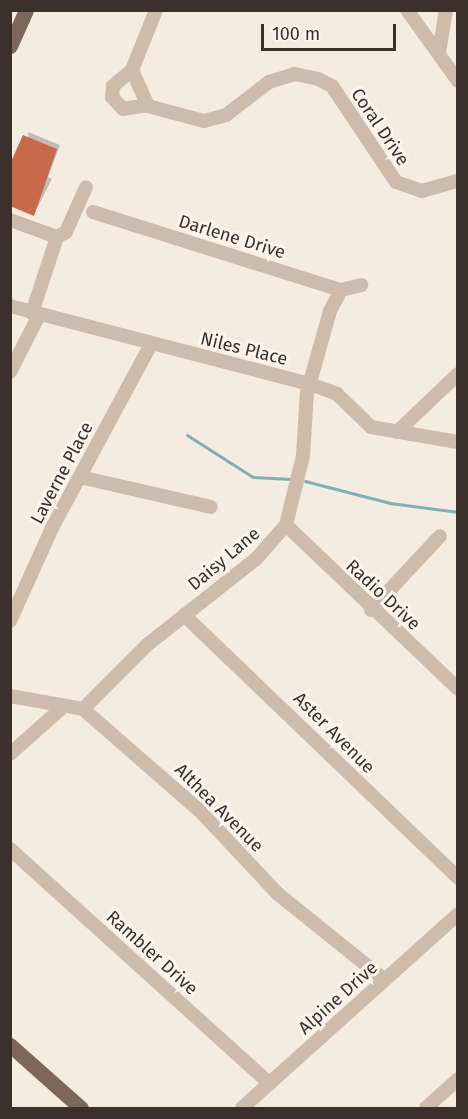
<!DOCTYPE html>
<html>
<head>
<meta charset="utf-8">
<style>
	body { margin:0 }
	#map { position:relative; width:468px; height:1119px; overflow:hidden; background:#f4ebe1; font-family:"Fira Sans",sans-serif }
	div>[style] { position:absolute }
	.shadow>* { inset:0; background:#0003 }
	.stream>* { height:3px; margin:-1.5px; padding:0 1.5px; transform-origin:1.5px; border-radius:1.5px; background:#7fb0b2 }
	.building>* { inset:0; background:#c8694b }
	.minor>* { height:14px; margin:-7px; padding:0 7px; transform-origin:7px; border-radius:7px; background:#cdbbac }
	.major>* { height:15px; margin:-7.5px; padding:0 7.5px; transform-origin:7.5px; border-radius:7.5px; background:#7d675c }
	span { translate:-50% -50%; white-space:nowrap; text-align:center; line-height:1.15; -webkit-text-stroke:6px #fbf5ee; paint-order:stroke }
	.street-label { font-size:18px; color:#3b302b }
	.frame { position:absolute; inset:0; border:12px solid #3b302b; pointer-events:none }
	.scale { position:absolute; left:261px; top:24px; width:135px; height:27px; box-sizing:border-box; border:3px solid #3b302b; border-top:0; padding-left:8px; font-size:18px; line-height:21px; white-space:nowrap; color:#3b302b; -webkit-text-stroke:4px #fbf5ee; paint-order:stroke }
</style>
</head>
<body>
<div id="map">
	<div class="shadow">
		<div style="clip-path:polygon(28px 132px,60px 145px,48px 177px,52px 179px,34px 214px)"></div>
	</div>
	<div class="stream">
		<div style="left:187px;top:435px;width:78px;rotate:32.5deg"></div>
		<div style="left:253px;top:477px;width:38px;rotate:3deg"></div>
		<div style="left:305px;top:481px;width:88px;rotate:14.5deg"></div>
		<div style="left:390px;top:503px;width:69px;rotate:7.5deg"></div>
	</div>
	<div class="building">
		<div style="clip-path:polygon(23px 135px,57px 149px,34px 216px,10px 206px,10px 164px)"></div>
	</div>
	<div class="minor">
		<div style="left:156px;top:10px;width:65px;rotate:111.8deg"></div>
		<div style="left:132px;top:70px;width:39px;rotate:66deg"></div>
		<div style="left:148px;top:106px;width:58px;rotate:15deg"></div>
		<div style="left:204px;top:121px;width:23px;rotate:-15deg"></div>
		<div style="left:226px;top:115px;width:54px;rotate:-37.5deg"></div>
		<div style="left:269px;top:82px;width:27px;rotate:-17deg"></div>
		<div style="left:295px;top:74px;width:24px;rotate:12deg"></div>
		<div style="left:318px;top:79px;width:16px;rotate:27deg"></div>
		<div style="left:332px;top:86px;width:115px;rotate:56.3deg"></div>
		<div style="left:396px;top:182px;width:28px;rotate:19deg"></div>
		<div style="left:422px;top:191px;width:37px;rotate:-16deg"></div>
		<div style="left:407px;top:10px;width:87px;rotate:54.3deg"></div>
		<div style="left:439px;top:53px;width:44px;rotate:-80.8deg"></div>
		<div style="left:132px;top:70px;width:25px;rotate:140deg"></div>
		<div style="left:113px;top:86px;width:11px;rotate:95deg"></div>
		<div style="left:112px;top:97px;width:16px;rotate:47deg"></div>
		<div style="left:123px;top:109px;width:24px;rotate:-9deg"></div>
		<div style="left:93px;top:212px;width:260px;rotate:17.5deg"></div>
		<div style="left:341px;top:290px;width:21px;rotate:-14deg"></div>
		<div style="left:10px;top:220px;width:50px;rotate:19.9deg"></div>
		<div style="left:57px;top:237px;width:80px;rotate:108.2deg"></div>
		<div style="left:57px;top:237px;width:10px;rotate:-29deg"></div>
		<div style="left:66px;top:232px;width:49px;rotate:-66deg"></div>
		<div style="left:10px;top:306px;width:310px;rotate:14.6deg"></div>
		<div style="left:310px;top:384px;width:29px;rotate:20deg"></div>
		<div style="left:337px;top:394px;width:47px;rotate:44.1deg"></div>
		<div style="left:371px;top:427px;width:88px;rotate:9.8deg"></div>
		<div style="left:10px;top:372px;width:64px;rotate:-63deg"></div>
		<div style="left:397px;top:432px;width:84px;rotate:-43.6deg"></div>
		<div style="left:80px;top:477px;width:134px;rotate:12.9deg"></div>
		<div style="left:286px;top:525px;width:238px;rotate:43.6deg"></div>
		<div style="left:371px;top:610px;width:101px;rotate:-47deg"></div>
		<div style="left:184px;top:615px;width:380px;rotate:43.8deg"></div>
		<div style="left:10px;top:621px;width:102px;rotate:-65.7deg"></div>
		<div style="left:52px;top:528px;width:209px;rotate:-61.7deg"></div>
		<div style="left:10px;top:696px;width:74px;rotate:10.1deg"></div>
		<div style="left:83px;top:709px;width:155px;rotate:41.1deg"></div>
		<div style="left:200px;top:811px;width:114px;rotate:46.8deg"></div>
		<div style="left:278px;top:894px;width:137px;rotate:38.8deg"></div>
		<div style="left:83px;top:709px;width:91px;rotate:-45deg"></div>
		<div style="left:147px;top:645px;width:139px;rotate:-38.3deg"></div>
		<div style="left:256px;top:559px;width:45px;rotate:-48.6deg"></div>
		<div style="left:286px;top:525px;width:71px;rotate:-76.2deg"></div>
		<div style="left:303px;top:456px;width:63px;rotate:-86.4deg"></div>
		<div style="left:307px;top:393px;width:85px;rotate:-74.3deg"></div>
		<div style="left:330px;top:311px;width:24px;rotate:-62deg"></div>
		<div style="left:10px;top:754px;width:71px;rotate:-41.6deg"></div>
		<div style="left:10px;top:849px;width:350px;rotate:42.1deg"></div>
		<div style="left:242px;top:1108px;width:290px;rotate:-41.9deg"></div>
		<div style="left:426px;top:1108px;width:43px;rotate:-42.2deg"></div>
	</div>
	<div class="major">
		<div style="left:10px;top:46px;width:39px;rotate:-66deg"></div>
		<div style="left:10px;top:1045px;width:95px;rotate:41.6deg"></div>
	</div>
	<div class="street-label">
		<span style="left:380px;top:127px;rotate:56deg">Coral Drive</span>
		<span style="left:232px;top:237px;rotate:17deg">Darlene Drive</span>
		<span style="left:244px;top:349px;rotate:14deg">Niles Place</span>
		<span style="left:62px;top:473px;rotate:-62deg">Laverne Place</span>
		<span style="left:224px;top:559px;rotate:-40deg">Daisy Lane</span>
		<span style="left:383px;top:595px;rotate:43deg">Radio Drive</span>
		<span style="left:334px;top:733px;rotate:45deg">Aster Avenue</span>
		<span style="left:219px;top:808px;rotate:45deg">Althea Avenue</span>
		<span style="left:152px;top:953px;rotate:42deg">Rambler Drive</span>
		<span style="left:338px;top:998px;rotate:-42deg">Alpine Drive</span>
	</div>
	<div class="frame"></div>
	<div class="scale">100 m</div>
</div>
</body>
</html>
